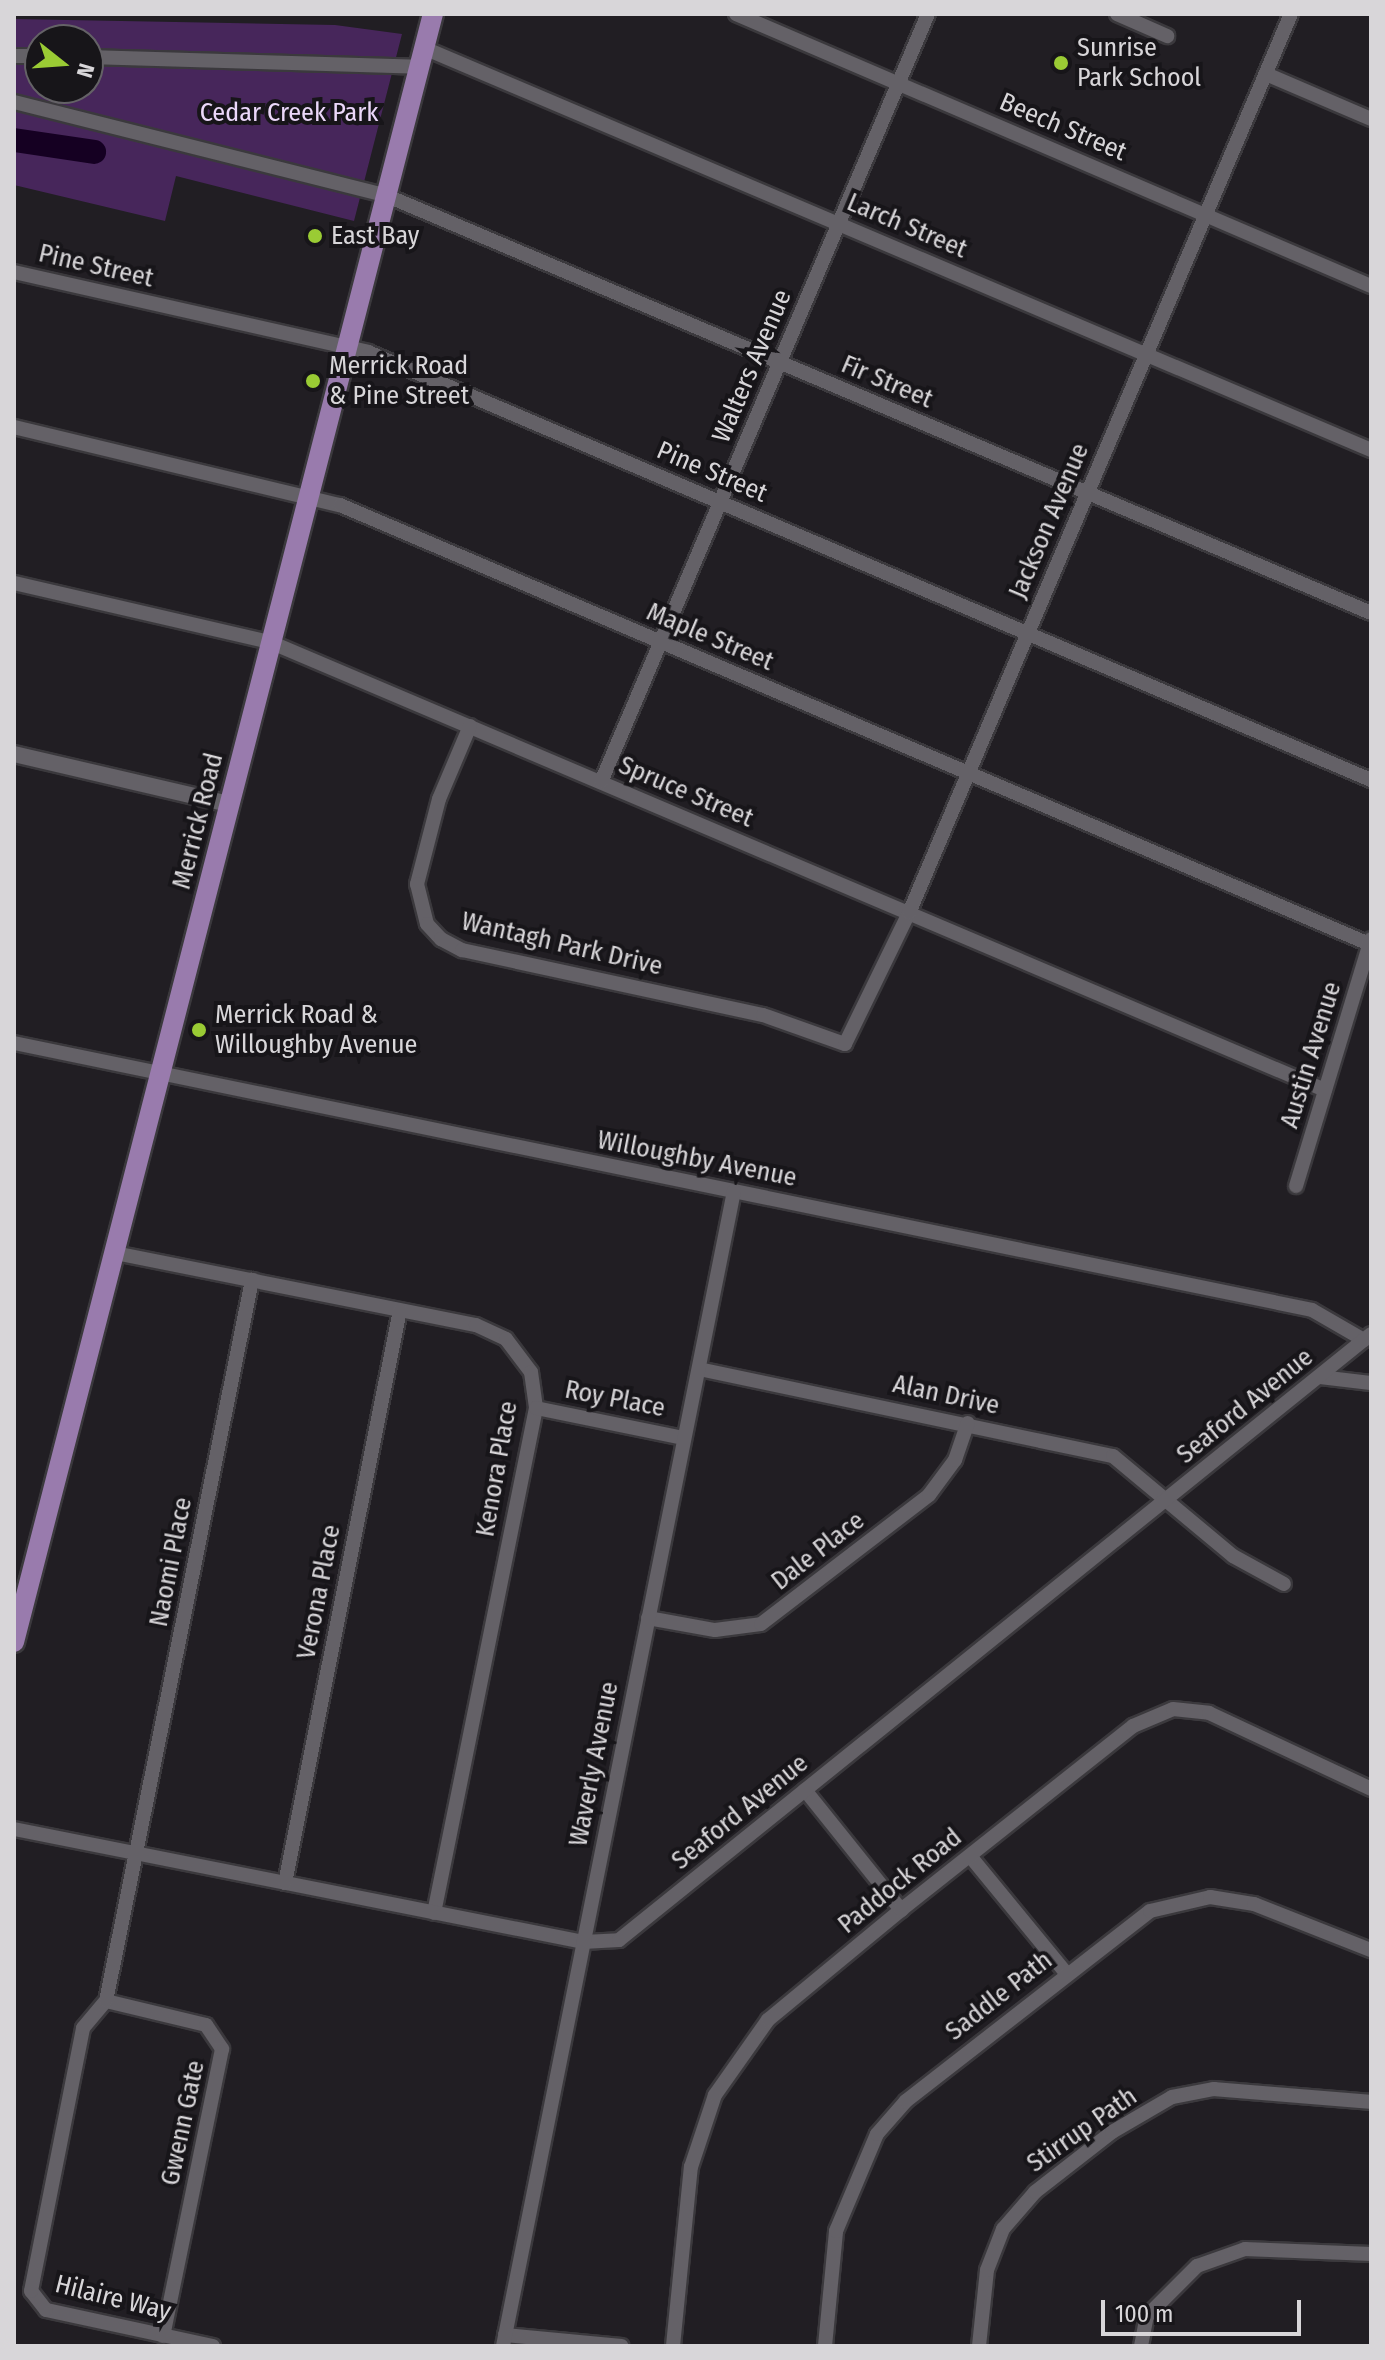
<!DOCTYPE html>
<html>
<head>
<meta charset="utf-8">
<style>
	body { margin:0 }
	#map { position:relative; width:1385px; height:2360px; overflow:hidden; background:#211e23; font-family:"Fira Sans Condensed",sans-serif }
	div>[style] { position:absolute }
	.green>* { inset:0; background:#47265b }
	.river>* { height:24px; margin:-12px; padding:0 12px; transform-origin:12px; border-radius:12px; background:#150022 }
	.roads { filter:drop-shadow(2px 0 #3b393d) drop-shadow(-2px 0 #3b393d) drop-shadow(0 2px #3b393d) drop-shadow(0 -2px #3b393d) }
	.minor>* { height:14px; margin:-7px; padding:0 7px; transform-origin:7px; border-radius:7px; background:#646167 }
	.tertiary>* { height:16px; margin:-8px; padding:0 8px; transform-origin:8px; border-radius:8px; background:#646167 }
	.primary>* { height:20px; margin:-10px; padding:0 10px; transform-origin:10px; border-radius:10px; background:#997bad }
	.dots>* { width:22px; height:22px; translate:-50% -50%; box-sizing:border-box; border:4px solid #171519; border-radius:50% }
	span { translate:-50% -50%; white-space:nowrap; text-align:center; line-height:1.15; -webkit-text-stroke:8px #171519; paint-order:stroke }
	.poi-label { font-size:26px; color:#d8d6d9 }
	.left { translate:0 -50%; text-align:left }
	.park-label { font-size:26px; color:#ecd8fa }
	.street-label { font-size:26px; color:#d8d6d9 }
	.frame { position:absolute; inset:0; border:16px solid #d8d6d9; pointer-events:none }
	.north { position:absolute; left:24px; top:24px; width:80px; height:80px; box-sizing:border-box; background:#171519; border:2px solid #646266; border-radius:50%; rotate:107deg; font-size:22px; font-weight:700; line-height:32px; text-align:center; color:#d8d6d9 }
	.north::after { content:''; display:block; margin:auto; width:28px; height:36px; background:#9acb34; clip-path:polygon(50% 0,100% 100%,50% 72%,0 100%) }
	.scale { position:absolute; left:1101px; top:2300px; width:200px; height:36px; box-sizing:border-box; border:4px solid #d8d6d9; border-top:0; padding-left:10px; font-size:24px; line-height:28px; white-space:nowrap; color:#d8d6d9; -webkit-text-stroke:6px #171519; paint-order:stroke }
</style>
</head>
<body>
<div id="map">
	<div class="green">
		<div style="clip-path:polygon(evenodd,14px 19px,335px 25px,402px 34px,354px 221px,176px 176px,165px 221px,14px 185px,14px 19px,40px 40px,88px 40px,88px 88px,40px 88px,40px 40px)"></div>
	</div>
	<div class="river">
		<div style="left:14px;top:140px;width:81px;rotate:8.5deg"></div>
	</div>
	<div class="roads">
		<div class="minor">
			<div style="left:736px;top:14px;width:691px;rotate:23.19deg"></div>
			<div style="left:1117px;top:14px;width:55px;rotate:23.7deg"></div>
			<div style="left:424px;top:48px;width:1029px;rotate:23deg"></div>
			<div style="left:14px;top:56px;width:26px"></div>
			<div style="left:88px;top:57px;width:331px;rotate:1.7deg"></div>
			<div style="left:1266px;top:74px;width:114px;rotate:23.2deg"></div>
			<div style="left:14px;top:102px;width:382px;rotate:14.1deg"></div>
			<div style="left:385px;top:195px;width:1071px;rotate:22.97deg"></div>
			<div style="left:14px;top:272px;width:363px;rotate:12.7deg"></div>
			<div style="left:368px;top:352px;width:1091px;rotate:23.11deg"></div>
			<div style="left:14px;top:427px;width:335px;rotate:13.5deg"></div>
			<div style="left:340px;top:505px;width:1119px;rotate:23.1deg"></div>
			<div style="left:14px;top:583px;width:263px;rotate:13deg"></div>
			<div style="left:270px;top:642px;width:1146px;rotate:23.01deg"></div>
			<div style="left:470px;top:726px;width:79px;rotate:113deg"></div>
			<div style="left:439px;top:799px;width:88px;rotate:104.5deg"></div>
			<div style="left:417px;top:884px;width:41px;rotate:76deg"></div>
			<div style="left:427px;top:924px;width:21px;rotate:47deg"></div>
			<div style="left:441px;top:939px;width:24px;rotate:28deg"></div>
			<div style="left:462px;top:950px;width:308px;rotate:12.2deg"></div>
			<div style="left:763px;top:1015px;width:87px;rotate:19.5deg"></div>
			<div style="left:845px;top:1044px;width:146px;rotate:-64deg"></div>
			<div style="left:909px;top:913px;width:977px;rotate:-66.98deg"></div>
			<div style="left:601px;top:782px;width:835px;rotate:-66.94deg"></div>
			<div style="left:14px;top:1043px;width:1325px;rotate:11.62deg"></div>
			<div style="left:1312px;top:1310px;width:60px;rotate:30deg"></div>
			<div style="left:1296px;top:1186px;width:258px;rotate:-73.1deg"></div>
			<div style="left:115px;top:1253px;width:368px;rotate:11.3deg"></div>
			<div style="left:476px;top:1325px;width:33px;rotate:25deg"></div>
			<div style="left:506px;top:1339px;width:41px;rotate:52.9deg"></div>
			<div style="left:531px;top:1372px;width:36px;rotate:82deg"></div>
			<div style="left:536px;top:1408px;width:515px;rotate:101.42deg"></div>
			<div style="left:699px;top:1369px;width:423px;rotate:11.9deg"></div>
			<div style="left:1113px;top:1456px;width:156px;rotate:39.8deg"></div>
			<div style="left:1233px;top:1556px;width:58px;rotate:28.8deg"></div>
			<div style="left:1320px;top:1377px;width:51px;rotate:6.7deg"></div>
			<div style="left:536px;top:1408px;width:151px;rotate:11.5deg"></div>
			<div style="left:648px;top:1618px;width:68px;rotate:10.2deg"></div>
			<div style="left:715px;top:1630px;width:46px;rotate:-7.4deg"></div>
			<div style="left:761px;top:1624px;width:212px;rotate:-37.5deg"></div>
			<div style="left:929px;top:1495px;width:44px;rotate:-53.4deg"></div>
			<div style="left:955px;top:1460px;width:39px;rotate:-71deg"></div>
			<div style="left:805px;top:1790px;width:154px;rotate:51.3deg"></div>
			<div style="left:14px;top:1829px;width:580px;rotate:11.23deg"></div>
			<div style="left:583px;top:1942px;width:36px;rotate:-3deg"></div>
			<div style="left:619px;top:1940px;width:966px;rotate:-38.86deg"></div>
			<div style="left:970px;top:1856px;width:151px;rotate:50.6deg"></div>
			<div style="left:285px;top:1883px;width:584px;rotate:-78.65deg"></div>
			<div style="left:106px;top:2001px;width:103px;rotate:13.5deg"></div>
			<div style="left:206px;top:2025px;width:29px;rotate:56deg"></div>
			<div style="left:222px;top:2049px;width:293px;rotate:101.6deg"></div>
			<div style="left:505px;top:2335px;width:117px;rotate:5.4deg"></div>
			<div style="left:213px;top:2346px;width:171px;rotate:-167.8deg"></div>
			<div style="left:46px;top:2310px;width:24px;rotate:-128deg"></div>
			<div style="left:31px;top:2291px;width:268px;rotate:-78.8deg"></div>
			<div style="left:83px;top:2028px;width:35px;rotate:-50deg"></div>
			<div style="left:106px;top:2001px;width:736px;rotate:-78.55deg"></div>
			<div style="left:503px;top:2346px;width:1178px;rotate:-78.69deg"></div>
			<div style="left:673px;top:2346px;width:180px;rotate:-84.3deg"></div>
			<div style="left:691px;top:2167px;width:76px;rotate:-71.6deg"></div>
			<div style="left:715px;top:2095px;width:92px;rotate:-54.8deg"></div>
			<div style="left:768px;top:2020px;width:173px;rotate:-39.6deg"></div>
			<div style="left:901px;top:1910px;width:296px;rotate:-38.4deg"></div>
			<div style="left:1133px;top:1726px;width:43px;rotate:-23deg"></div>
			<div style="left:1173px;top:1709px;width:36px;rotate:6deg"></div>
			<div style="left:1209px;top:1713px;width:179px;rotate:25.1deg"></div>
			<div style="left:825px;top:2346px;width:116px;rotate:-84.5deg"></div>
			<div style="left:836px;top:2231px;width:105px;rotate:-67.1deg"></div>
			<div style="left:877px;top:2134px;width:44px;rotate:-48.7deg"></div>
			<div style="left:906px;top:2101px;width:309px;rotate:-37.9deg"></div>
			<div style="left:1150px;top:1911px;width:62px;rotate:-13.1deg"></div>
			<div style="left:1210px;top:1897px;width:45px;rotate:9deg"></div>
			<div style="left:1254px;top:1904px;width:126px;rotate:21.5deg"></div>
			<div style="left:979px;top:2346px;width:76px;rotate:-84deg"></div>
			<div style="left:987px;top:2270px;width:44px;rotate:-68.7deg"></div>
			<div style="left:1003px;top:2229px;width:49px;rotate:-49.1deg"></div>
			<div style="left:1035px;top:2192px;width:98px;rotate:-37.9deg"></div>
			<div style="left:1112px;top:2132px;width:69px;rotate:-30.3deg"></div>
			<div style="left:1172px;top:2097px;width:43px;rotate:-10.8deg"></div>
			<div style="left:1214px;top:2089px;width:158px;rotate:4.7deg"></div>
			<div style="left:1141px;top:2346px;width:31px;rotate:-79deg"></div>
			<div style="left:1147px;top:2316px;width:71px;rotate:-45deg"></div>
			<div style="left:1197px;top:2266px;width:51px;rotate:-19.5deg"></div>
			<div style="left:1245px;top:2249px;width:126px;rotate:2.3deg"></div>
		</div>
		<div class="tertiary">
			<div style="left:14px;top:754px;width:221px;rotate:13.1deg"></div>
		</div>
		<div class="primary">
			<div style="left:14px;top:1642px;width:1681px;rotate:-75.57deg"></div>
		</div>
	</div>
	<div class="dots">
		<div style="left:1061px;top:63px;background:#9acb34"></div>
		<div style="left:315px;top:236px;background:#9acb34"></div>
		<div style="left:313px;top:381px;background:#9acb34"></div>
		<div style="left:199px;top:1030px;background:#9acb34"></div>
	</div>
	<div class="poi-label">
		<span class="left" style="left:1077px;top:63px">Sunrise<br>Park School</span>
		<span class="left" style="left:331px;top:236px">East Bay</span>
		<span class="left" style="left:329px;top:381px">Merrick Road<br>&amp; Pine Street</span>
		<span class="left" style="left:215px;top:1030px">Merrick Road &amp;<br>Willoughby Avenue</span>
	</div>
	<div class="park-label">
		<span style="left:289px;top:113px">Cedar Creek Park</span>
	</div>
	<div class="street-label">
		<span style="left:1063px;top:127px;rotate:23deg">Beech Street</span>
		<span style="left:907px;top:226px;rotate:23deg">Larch Street</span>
		<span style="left:96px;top:266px;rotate:13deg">Pine Street</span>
		<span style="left:752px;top:366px;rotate:-67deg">Walters Avenue</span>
		<span style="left:887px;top:382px;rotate:23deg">Fir Street</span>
		<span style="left:712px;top:472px;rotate:23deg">Pine Street</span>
		<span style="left:1049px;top:521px;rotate:-67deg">Jackson Avenue</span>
		<span style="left:710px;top:637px;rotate:23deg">Maple Street</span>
		<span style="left:686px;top:792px;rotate:23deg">Spruce Street</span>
		<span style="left:198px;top:821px;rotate:-76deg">Merrick Road</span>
		<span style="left:562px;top:944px;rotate:13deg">Wantagh Park Drive</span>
		<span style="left:1311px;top:1055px;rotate:-73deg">Austin Avenue</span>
		<span style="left:697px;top:1159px;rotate:11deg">Willoughby Avenue</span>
		<span style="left:946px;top:1395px;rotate:12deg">Alan Drive</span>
		<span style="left:615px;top:1399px;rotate:11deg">Roy Place</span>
		<span style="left:1245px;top:1406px;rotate:-39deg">Seaford Avenue</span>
		<span style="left:497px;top:1469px;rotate:-80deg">Kenora Place</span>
		<span style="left:818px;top:1551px;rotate:-38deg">Dale Place</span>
		<span style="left:171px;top:1562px;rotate:-79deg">Naomi Place</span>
		<span style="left:319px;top:1592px;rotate:-79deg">Verona Place</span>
		<span style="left:594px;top:1764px;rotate:-79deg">Waverly Avenue</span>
		<span style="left:740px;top:1812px;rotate:-39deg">Seaford Avenue</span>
		<span style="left:900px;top:1881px;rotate:-39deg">Paddock Road</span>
		<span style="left:999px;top:1996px;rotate:-38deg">Saddle Path</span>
		<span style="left:183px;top:2123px;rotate:-78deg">Gwenn Gate</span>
		<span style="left:1082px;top:2130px;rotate:-35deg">Stirrup Path</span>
		<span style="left:113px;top:2298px;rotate:14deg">Hilaire Way</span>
	</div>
	<div class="frame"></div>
	<div class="north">N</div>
	<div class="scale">100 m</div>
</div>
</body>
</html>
